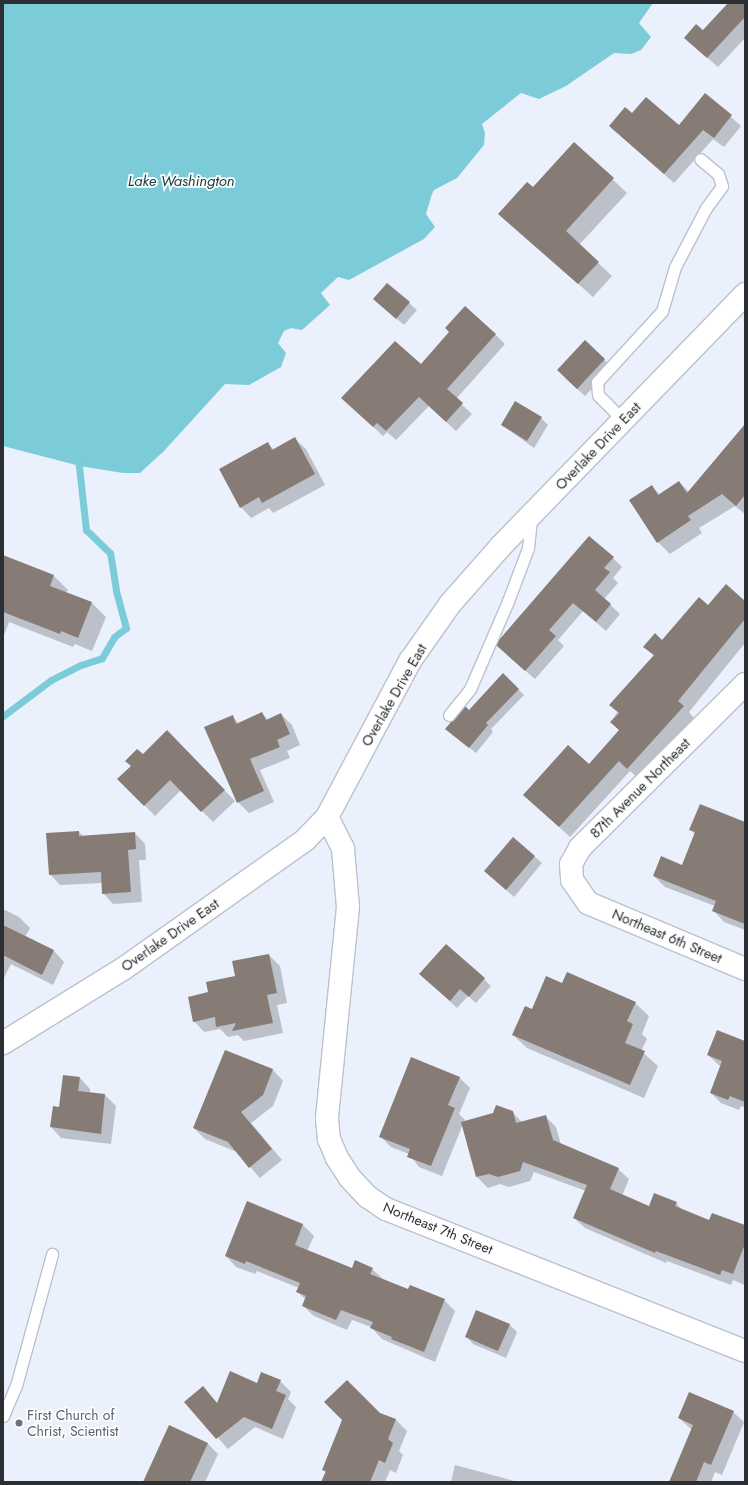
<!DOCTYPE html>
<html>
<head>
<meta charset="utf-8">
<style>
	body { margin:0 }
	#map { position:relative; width:748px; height:1485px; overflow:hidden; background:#eaf1fc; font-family:Jost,sans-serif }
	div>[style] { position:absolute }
	.water>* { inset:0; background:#7bccd8 }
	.shadow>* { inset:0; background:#0003 }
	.stream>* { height:7px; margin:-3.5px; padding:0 3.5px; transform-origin:3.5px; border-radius:3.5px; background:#7bccd8 }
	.building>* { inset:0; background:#867c75 }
	.roads { filter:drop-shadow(1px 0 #bbc1cc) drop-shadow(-1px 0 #bbc1cc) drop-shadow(0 1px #bbc1cc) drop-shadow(0 -1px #bbc1cc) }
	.service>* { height:11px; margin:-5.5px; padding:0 5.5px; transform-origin:5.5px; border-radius:5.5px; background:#fff }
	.minor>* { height:22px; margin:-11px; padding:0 11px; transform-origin:11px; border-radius:11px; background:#fff }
	.tertiary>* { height:22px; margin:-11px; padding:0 11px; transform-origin:11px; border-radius:11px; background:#fff }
	.dots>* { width:11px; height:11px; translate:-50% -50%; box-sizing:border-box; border:2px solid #fefefe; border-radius:50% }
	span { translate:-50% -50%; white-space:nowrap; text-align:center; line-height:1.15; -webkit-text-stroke:3.5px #fefefe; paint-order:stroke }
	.street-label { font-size:14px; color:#2b2e32 }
	.worship-label { font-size:14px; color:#5b616d }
	.left { translate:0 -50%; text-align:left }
	.water-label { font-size:15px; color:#153c41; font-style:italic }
	.frame { position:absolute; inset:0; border:4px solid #2b2e32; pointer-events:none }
</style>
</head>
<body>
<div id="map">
	<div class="water">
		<div style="clip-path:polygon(3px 3px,653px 3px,639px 23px,651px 37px,641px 50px,631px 54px,614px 53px,566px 86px,539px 99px,521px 93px,482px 124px,485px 133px,484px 145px,457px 178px,434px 190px,432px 194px,426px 214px,435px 227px,424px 239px,349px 280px,338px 277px,321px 293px,330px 305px,302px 330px,291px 328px,284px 331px,278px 343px,286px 353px,281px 367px,249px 385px,225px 384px,164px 451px,140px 473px,123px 473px,80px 466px,3px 446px)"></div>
	</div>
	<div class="shadow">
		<div style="clip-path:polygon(730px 3px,745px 3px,745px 38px,718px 67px,696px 48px,703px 32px)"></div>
		<div style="clip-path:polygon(705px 94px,741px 126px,724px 147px,713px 139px,674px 183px,620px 135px,632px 114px,679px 126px)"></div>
		<div style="clip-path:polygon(574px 143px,627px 193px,579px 245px,612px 276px,593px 297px,499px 214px,533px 188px)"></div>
		<div style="clip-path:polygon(387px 284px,417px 310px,404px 325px,382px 306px)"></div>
		<div style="clip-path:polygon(495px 334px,505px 344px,456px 399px,472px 414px,456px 431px,429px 406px,396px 440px,387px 432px,383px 436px,353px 408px,421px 366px)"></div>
		<div style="clip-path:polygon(585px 342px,612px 367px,585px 396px,565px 378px)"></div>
		<div style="clip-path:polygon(541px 418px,548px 425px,534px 448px,502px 425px)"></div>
		<div style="clip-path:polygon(745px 437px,745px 514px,735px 506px,699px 528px,702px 533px,670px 554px,658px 542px,652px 486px,660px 495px,679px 482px,689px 492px)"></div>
		<div style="clip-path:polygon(295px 439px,306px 449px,325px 485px,273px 513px,269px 508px,251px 518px,241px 507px,268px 443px,274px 450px)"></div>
		<div style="clip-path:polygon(3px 557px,54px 576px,68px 590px,66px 593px,92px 603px,106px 617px,92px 651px,75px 644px,73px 647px,9px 622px,3px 638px)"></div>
		<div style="clip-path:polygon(613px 558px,622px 567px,613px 578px,618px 583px,604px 599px,620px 614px,606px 631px,583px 611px,558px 640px,564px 646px,535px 679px,507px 655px)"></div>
		<div style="clip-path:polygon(745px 602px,745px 643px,689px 712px,694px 718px,639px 779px,630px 771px,570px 837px,524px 795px,589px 765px,620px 731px,611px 722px,654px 656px,645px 647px,663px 641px,708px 607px)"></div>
		<div style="clip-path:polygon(503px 674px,524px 695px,491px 729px,493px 732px,476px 753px,452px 734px,469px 711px)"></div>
		<div style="clip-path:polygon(262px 713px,268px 720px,281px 714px,292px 725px,300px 745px,287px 751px,290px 758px,260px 770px,274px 802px,249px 813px,238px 802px,232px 716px,239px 724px)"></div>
		<div style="clip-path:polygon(167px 732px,235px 801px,213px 822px,181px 790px,155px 816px,119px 779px)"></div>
		<div style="clip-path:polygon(745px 823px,745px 930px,724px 922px,714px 911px,715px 906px,665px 887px,654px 876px,682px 866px,695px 834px,691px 830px)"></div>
		<div style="clip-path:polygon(79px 832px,83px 836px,135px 833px,145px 844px,146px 860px,139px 860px,142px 902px,113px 904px,103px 893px,102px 883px,60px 885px,50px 874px)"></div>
		<div style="clip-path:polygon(534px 856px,542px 863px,514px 897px,485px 871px)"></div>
		<div style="clip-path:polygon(3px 909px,19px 917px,30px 928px,25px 937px,54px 951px,64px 962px,53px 985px,11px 964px,3px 980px)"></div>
		<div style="clip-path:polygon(269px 955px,280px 966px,287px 1003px,277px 1005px,283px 1033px,244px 1041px,238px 1035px,228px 1037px,220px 1029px,204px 1032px,194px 1021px,209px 993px)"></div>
		<div style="clip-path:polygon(484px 979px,491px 986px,476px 1003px,468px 996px,457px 1008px,428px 981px)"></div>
		<div style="clip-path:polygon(562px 984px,635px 1003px,649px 1016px,642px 1034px,647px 1039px,641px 1051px,658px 1066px,644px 1098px,527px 1048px,513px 1035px,533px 1010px)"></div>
		<div style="clip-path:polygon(745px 1044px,745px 1108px,741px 1106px,739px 1110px,721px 1103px,711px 1093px,721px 1067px,708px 1055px)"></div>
		<div style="clip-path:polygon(225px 1051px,273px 1070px,283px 1081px,273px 1106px,251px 1123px,282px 1160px,260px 1178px,237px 1152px,205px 1139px,194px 1128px)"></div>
		<div style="clip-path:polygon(459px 1077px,470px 1088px,459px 1114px,465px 1120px,464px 1122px,512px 1112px,522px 1122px,545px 1116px,556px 1127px,561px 1145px,618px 1169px,629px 1179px,622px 1196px,649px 1207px,676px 1203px,683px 1211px,710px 1221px,745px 1226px,745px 1285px,733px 1280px,731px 1285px,667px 1261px,666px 1263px,585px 1228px,574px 1218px,586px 1191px,534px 1172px,530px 1181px,509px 1187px,500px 1184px,488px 1188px,477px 1177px,463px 1124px,442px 1176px,419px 1167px,409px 1154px,391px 1147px,380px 1136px)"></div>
		<div style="clip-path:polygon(80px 1078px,90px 1089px,90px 1093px,105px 1095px,116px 1106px,111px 1144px,61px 1138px,51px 1127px,60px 1108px)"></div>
		<div style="clip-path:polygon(248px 1202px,303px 1225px,314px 1236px,307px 1251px,352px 1270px,372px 1269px,383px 1279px,409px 1290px,444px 1300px,455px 1311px,435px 1362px,382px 1339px,371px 1327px,352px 1320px,347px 1330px,314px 1316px,303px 1306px,306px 1300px,298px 1292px,299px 1288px,257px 1271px,255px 1274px,236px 1267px,226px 1256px)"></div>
		<div style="clip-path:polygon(477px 1311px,510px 1325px,517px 1332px,506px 1358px,473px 1344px,466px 1336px)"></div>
		<div style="clip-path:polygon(280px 1381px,291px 1392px,288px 1399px,296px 1407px,283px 1439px,255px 1427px,228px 1449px,186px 1402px,203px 1388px,218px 1404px,257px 1384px)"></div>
		<div style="clip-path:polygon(733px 1412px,744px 1422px,722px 1475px,715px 1472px,711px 1482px,676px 1482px,692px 1430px,679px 1418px)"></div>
		<div style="clip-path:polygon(379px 1414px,396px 1420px,407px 1431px,399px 1451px,403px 1455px,396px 1473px,390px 1470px,385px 1482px,322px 1482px,326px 1473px,323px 1470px)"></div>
		<div style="clip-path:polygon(207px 1443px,218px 1454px,205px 1482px,145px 1482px)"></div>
		<div style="clip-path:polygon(455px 1465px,518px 1482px,451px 1482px)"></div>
	</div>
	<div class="stream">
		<div style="left:3px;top:716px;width:60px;rotate:-36.9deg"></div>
		<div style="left:51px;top:680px;width:34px;rotate:-27deg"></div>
		<div style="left:81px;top:665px;width:22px;rotate:-18deg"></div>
		<div style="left:102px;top:658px;width:24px;rotate:-60deg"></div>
		<div style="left:114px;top:637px;width:15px;rotate:-37deg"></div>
		<div style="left:126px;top:628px;width:39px;rotate:-105deg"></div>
		<div style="left:116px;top:590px;width:37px;rotate:-99deg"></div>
		<div style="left:110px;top:553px;width:33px;rotate:-136deg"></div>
		<div style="left:86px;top:530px;width:73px;rotate:-96.3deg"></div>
	</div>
	<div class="building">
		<div style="clip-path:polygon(728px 3px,745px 3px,745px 17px,707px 58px,684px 38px,696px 24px,703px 30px)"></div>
		<div style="clip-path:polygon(705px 93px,732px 115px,714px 138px,703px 130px,664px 174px,609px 126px,625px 107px,632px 113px,646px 97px,679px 125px)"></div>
		<div style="clip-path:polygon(574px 142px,614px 178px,566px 231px,599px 262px,578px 284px,498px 214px,527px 182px,533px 187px)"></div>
		<div style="clip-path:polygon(387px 283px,410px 302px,396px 319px,373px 299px)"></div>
		<div style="clip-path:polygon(465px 306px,496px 334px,447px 389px,463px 403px,446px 422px,419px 397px,386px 431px,377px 423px,373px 427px,341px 398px,395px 341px,421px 364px,449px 332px,445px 328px)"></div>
		<div style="clip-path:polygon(585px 340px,605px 359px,577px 389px,557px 370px)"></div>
		<div style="clip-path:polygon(515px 401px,542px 417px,527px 441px,501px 425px)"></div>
		<div style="clip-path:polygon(745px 424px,745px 495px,736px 506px,722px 494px,688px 516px,691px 520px,657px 543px,629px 500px,652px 485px,658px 495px,679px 481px,687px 493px)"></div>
		<div style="clip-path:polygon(295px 437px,315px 474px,262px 503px,259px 497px,240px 508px,219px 469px,268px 442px,272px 450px)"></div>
		<div style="clip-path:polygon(589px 536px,614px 557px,604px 568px,610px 572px,595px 590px,611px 604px,596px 622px,573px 603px,549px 630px,556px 636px,525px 671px,496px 645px,499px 640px)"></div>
		<div style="clip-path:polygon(3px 555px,54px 575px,50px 586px,92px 602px,78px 638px,61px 631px,60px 634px,3px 612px)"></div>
		<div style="clip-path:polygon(726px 584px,745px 601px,745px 619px,678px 701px,684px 706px,627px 769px,619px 761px,559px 827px,523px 795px,568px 745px,589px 764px,619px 730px,610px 722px,619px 713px,609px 705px,654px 655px,643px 647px,655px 633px,662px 640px,699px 597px,708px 605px)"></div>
		<div style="clip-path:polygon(503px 673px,519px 689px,486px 723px,488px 725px,469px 748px,445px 729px,465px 706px,469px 710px)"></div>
		<div style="clip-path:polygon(262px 712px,266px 720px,281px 713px,290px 734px,277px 740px,280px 747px,250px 759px,264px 791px,237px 803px,204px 727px,233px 715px,236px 724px)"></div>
		<div style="clip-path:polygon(167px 730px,225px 790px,201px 812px,170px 780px,144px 806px,117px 779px,131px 766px,125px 761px,137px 749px,143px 754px)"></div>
		<div style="clip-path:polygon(700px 804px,745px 822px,745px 924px,712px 911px,716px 901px,653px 876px,661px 856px,682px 865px,695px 832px,689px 830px)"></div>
		<div style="clip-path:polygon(79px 831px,79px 836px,135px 832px,136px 849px,128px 850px,131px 892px,102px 894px,101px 872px,49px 875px,46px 833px)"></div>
		<div style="clip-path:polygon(513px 837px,535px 856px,506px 890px,484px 871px)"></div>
		<div style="clip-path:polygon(3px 925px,54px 950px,42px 975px,3px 955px)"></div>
		<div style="clip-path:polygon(446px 944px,485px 978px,469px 997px,460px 989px,450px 1001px,419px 974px)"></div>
		<div style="clip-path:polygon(269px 954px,277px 993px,267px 995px,273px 1023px,232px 1031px,236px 1023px,216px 1027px,215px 1017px,193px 1022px,188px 997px,208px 992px,206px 982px,235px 976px,232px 961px)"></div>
		<div style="clip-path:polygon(567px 972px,636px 1002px,627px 1021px,633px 1024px,625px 1043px,645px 1051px,630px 1085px,512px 1035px,525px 1006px,532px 1009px,546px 976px,562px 983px)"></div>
		<div style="clip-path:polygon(717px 1030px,745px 1041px,745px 1102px,730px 1096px,728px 1100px,710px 1093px,722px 1061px,707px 1055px)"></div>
		<div style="clip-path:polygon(225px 1050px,273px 1069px,263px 1095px,241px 1112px,272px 1149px,249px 1168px,228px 1142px,193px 1128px)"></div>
		<div style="clip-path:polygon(411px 1057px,460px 1077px,448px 1105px,455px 1108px,431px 1166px,407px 1157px,410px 1149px,379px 1137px)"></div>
		<div style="clip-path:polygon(63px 1075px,80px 1077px,78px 1091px,105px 1094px,101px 1134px,50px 1127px,53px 1106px,59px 1107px)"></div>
		<div style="clip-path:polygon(496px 1105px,513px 1111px,516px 1123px,546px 1115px,553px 1140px,619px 1168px,610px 1189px,649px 1206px,654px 1193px,677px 1202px,675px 1206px,709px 1220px,712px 1213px,745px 1225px,745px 1244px,733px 1274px,722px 1270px,720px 1275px,656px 1251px,655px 1253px,573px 1218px,587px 1185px,523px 1162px,520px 1171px,498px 1177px,489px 1174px,476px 1177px,461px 1122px,493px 1113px)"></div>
		<div style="clip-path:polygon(247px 1201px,303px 1224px,295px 1245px,352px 1268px,355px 1260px,373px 1268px,370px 1274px,408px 1289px,410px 1285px,445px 1299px,424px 1352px,391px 1339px,392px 1337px,370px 1328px,373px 1322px,341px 1310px,336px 1320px,302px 1306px,306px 1296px,296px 1292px,300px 1283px,246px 1261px,245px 1264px,225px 1256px)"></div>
		<div style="clip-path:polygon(476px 1310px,510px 1324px,498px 1351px,465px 1337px)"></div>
		<div style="clip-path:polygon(230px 1371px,257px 1383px,261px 1372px,281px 1380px,276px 1391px,286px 1395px,272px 1429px,244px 1417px,216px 1439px,184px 1402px,203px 1386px,217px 1403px)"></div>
		<div style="clip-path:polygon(347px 1380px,380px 1413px,396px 1419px,388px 1439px,393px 1443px,385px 1463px,379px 1460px,370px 1482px,321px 1482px,326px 1471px,322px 1470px,342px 1420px,324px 1402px)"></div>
		<div style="clip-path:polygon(689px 1392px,734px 1411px,711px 1465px,704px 1462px,696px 1482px,669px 1482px,693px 1425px,678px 1418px)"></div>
		<div style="clip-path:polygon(169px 1425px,208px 1443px,190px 1482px,143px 1482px)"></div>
	</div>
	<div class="roads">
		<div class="service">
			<div style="left:623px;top:420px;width:35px;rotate:-135deg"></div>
			<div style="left:598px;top:395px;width:13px;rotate:-94deg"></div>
			<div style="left:597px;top:382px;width:96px;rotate:-47.5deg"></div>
			<div style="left:662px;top:311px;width:46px;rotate:-73.5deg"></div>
			<div style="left:675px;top:267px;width:67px;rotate:-62.3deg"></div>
			<div style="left:706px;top:208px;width:27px;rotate:-54deg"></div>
			<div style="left:722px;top:186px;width:13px;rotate:-108deg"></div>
			<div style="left:718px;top:174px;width:23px;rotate:-140deg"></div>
			<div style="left:449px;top:715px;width:33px;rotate:-51deg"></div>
			<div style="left:470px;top:689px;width:96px;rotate:-66.6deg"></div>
			<div style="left:508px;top:601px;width:57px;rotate:-69.3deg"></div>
			<div style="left:528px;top:548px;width:31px;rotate:-84deg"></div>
			<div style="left:3px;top:1416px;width:33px;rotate:-67deg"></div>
			<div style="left:16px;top:1386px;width:137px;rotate:-74.7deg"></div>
		</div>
		<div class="minor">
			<div style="left:745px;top:684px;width:233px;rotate:135.2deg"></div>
			<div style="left:580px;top:848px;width:18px;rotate:119deg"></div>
			<div style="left:571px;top:864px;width:16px;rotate:86deg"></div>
			<div style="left:572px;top:880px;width:28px;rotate:55deg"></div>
			<div style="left:588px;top:903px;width:170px;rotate:22.8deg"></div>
			<div style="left:327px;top:817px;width:36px;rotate:63deg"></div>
			<div style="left:343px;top:849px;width:58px;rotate:85.1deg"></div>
			<div style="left:348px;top:907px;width:212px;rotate:95.7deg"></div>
			<div style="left:327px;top:1118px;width:21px;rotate:85deg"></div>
			<div style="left:329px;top:1139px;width:21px;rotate:67deg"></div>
			<div style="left:337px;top:1158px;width:24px;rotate:57deg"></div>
			<div style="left:350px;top:1178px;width:26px;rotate:47deg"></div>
			<div style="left:368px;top:1197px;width:22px;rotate:34deg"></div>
			<div style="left:386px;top:1209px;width:386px;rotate:21.6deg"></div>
		</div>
		<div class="tertiary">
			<div style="left:3px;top:1043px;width:141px;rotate:-31.7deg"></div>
			<div style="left:123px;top:969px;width:223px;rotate:-35.3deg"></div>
			<div style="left:305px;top:840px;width:32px;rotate:-46deg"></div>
			<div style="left:327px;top:817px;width:177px;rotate:-62deg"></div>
			<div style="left:410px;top:661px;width:70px;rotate:-54.9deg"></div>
			<div style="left:450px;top:604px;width:77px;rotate:-48.7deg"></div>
			<div style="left:501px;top:546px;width:351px;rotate:-45.9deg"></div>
		</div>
	</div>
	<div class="dots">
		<div style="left:19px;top:1423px;background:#6b7280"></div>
	</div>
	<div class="street-label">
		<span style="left:598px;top:446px;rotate:-46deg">Overlake Drive East</span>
		<span style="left:394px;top:695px;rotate:-60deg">Overlake Drive East</span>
		<span style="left:640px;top:788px;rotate:-45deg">87th Avenue Northeast</span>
		<span style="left:170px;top:935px;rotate:-35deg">Overlake Drive East</span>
		<span style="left:667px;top:936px;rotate:23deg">Northeast 6th Street</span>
		<span style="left:438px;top:1228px;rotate:22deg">Northeast 7th Street</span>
	</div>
	<div class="worship-label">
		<span class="left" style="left:27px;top:1423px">First Church of<br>Christ, Scientist</span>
	</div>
	<div class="water-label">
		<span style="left:181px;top:182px">Lake Washington</span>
	</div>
	<div class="frame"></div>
</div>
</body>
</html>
